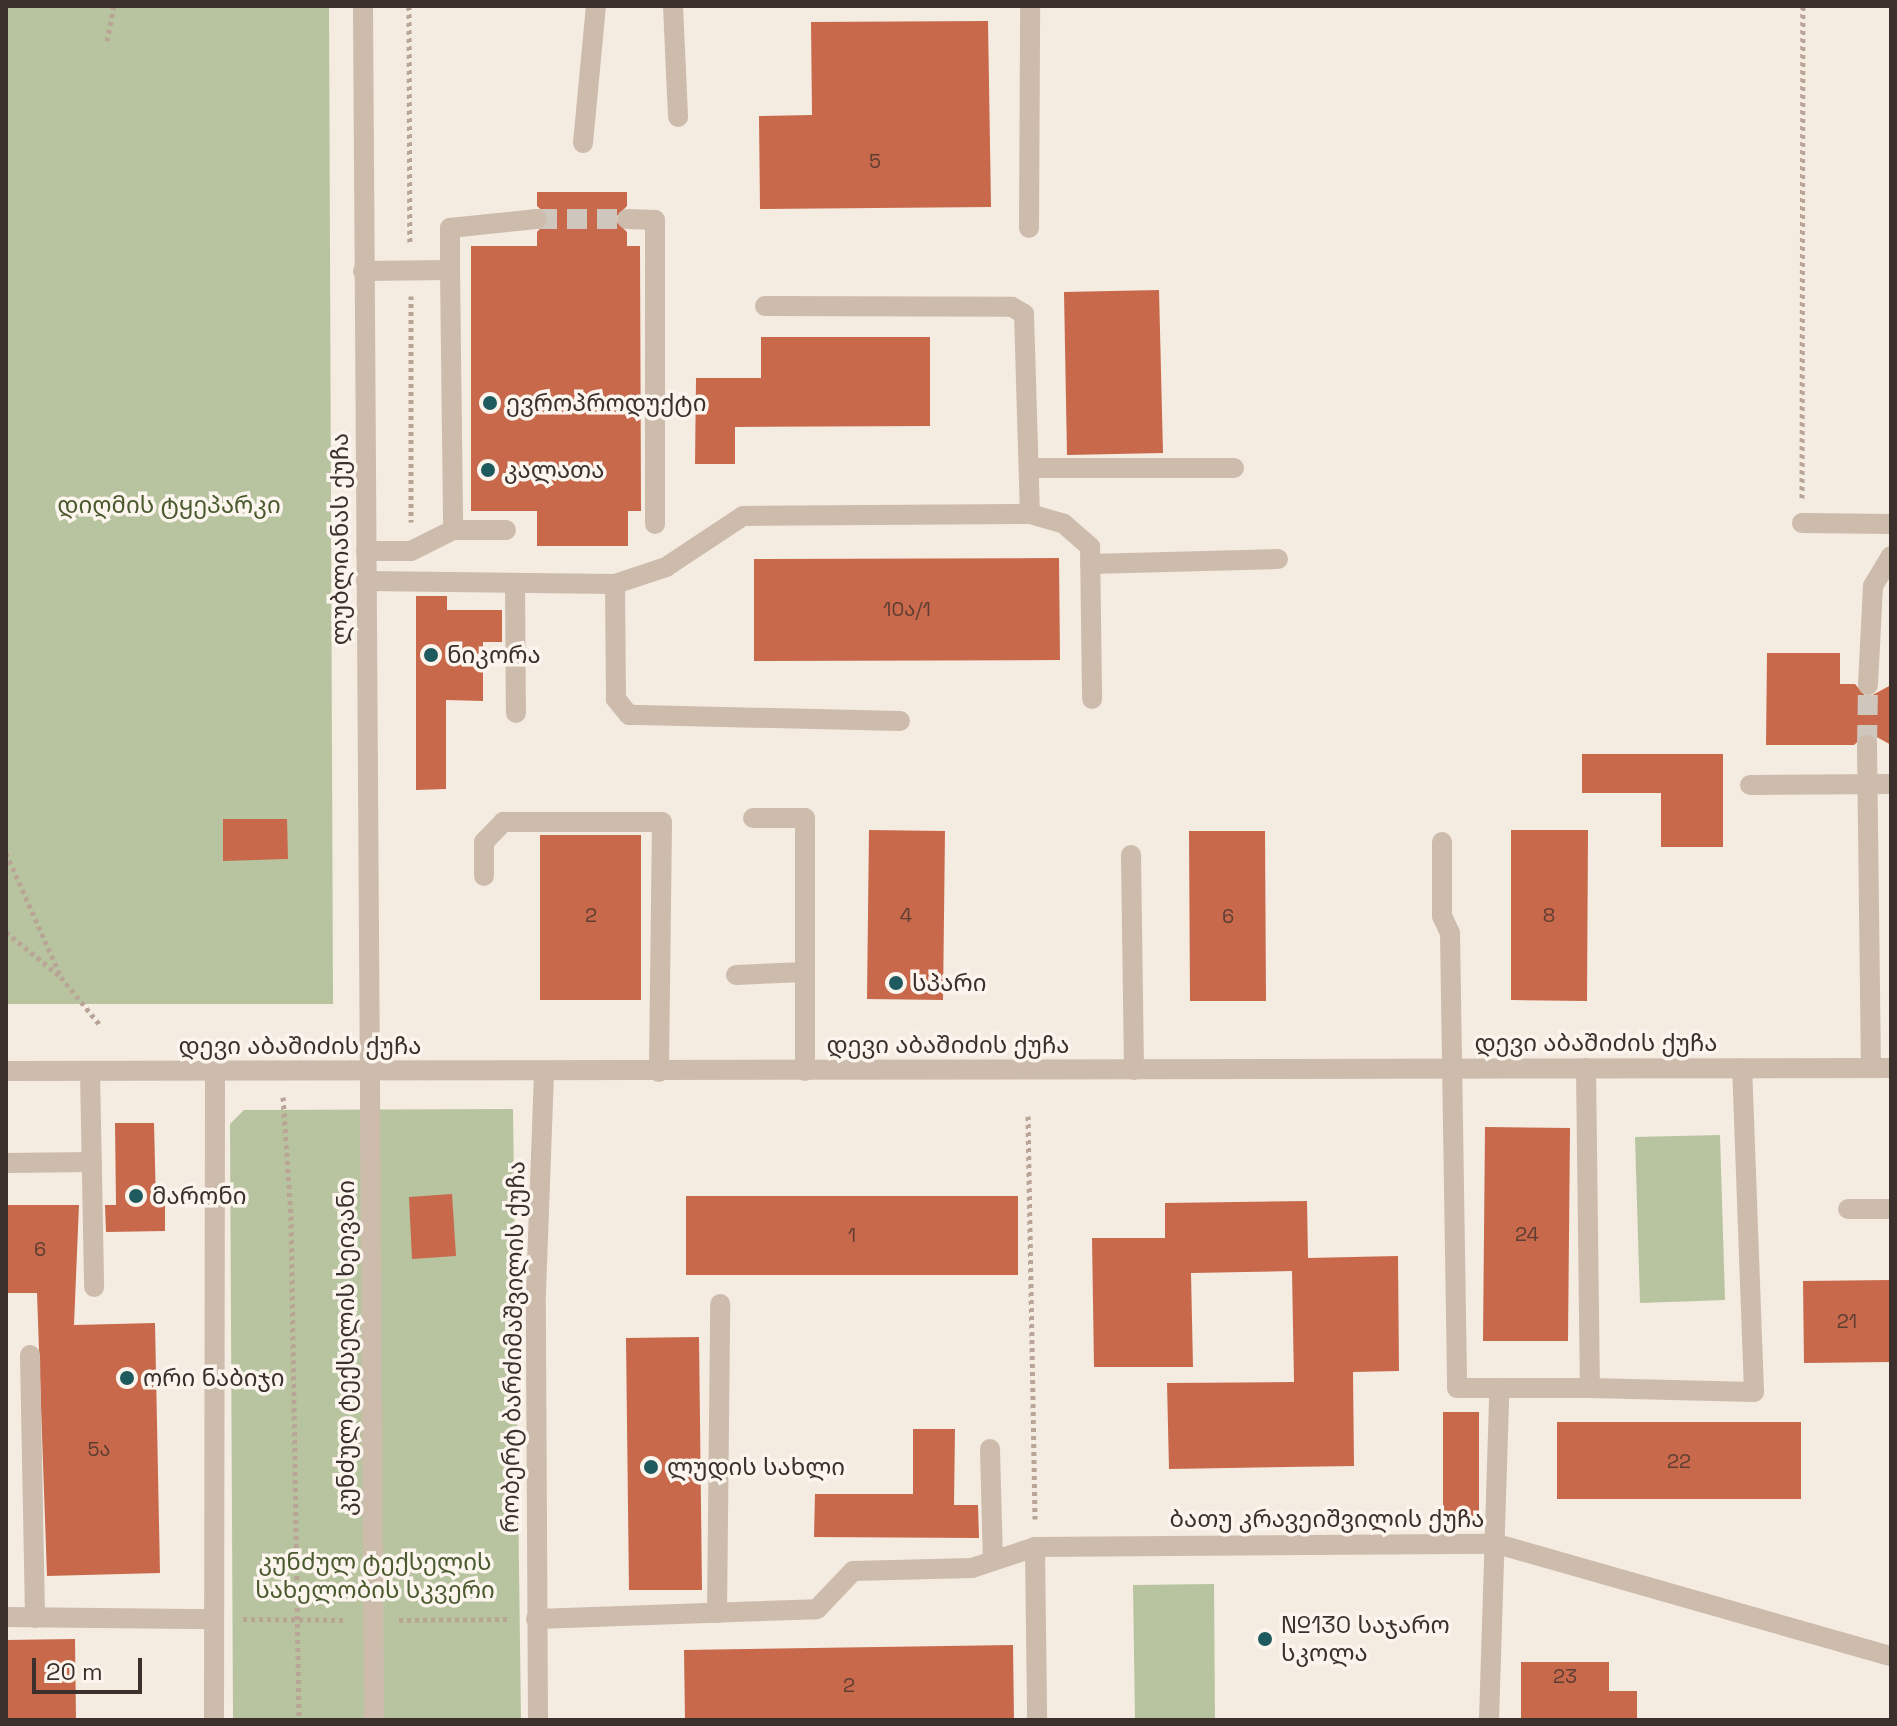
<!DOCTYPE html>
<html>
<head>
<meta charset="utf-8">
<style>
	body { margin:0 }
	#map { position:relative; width:1897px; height:1726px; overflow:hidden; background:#f4ebe1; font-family:"Space Grotesk","Noto Sans Georgian",sans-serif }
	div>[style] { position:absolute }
	.green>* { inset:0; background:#b8c4a0 }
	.building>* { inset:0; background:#c8694b }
	.minor-tunnel>* { height:20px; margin-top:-10px; transform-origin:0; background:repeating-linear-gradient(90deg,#cfc6bd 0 20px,transparent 0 30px) }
	.path>* { height:5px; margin-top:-2.5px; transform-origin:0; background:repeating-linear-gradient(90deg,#b9a596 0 4px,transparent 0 8px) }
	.minor>* { height:20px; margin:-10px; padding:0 10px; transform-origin:10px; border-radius:10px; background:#cdbbac }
	.dots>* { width:22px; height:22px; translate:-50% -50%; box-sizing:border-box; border:4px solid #fbf5ee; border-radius:50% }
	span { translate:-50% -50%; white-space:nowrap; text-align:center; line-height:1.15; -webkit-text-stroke:7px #fbf5ee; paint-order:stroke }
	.number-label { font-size:20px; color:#5e3e33 }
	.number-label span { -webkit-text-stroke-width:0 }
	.poi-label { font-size:24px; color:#3b302b }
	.left { translate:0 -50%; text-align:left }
	.park-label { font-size:24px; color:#4a5a2e }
	.street-label { font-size:24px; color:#3b302b }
	.frame { position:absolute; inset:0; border:8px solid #3b302b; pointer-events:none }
	.scale { position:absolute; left:32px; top:1658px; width:110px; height:36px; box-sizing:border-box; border:4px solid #3b302b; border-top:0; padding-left:10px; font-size:24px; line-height:28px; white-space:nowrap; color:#3b302b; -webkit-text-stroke:6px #fbf5ee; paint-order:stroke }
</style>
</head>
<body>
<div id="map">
	<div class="green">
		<div style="clip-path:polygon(6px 6px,329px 6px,333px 1004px,6px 1004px)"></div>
		<div style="clip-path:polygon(513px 1109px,521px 1720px,233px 1720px,230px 1124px,244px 1110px)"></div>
		<div style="clip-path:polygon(1720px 1135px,1725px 1300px,1640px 1303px,1635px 1137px)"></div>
		<div style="clip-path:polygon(1214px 1584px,1215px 1720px,1135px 1720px,1133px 1585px)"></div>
	</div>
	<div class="building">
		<div style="clip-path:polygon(988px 21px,991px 207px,760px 209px,759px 116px,812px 115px,811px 22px)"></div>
		<div style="clip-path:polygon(537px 192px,627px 192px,627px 206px,614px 219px,627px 232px,627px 246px,640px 246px,641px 511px,628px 511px,628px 546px,537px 546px,537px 511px,471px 511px,471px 246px,537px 246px,537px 232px,550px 218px,537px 206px)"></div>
		<div style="clip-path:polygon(1159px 290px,1163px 453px,1067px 455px,1064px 292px)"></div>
		<div style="clip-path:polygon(761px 337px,930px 337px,930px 426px,735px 427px,735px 464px,695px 464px,696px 378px,761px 378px)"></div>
		<div style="clip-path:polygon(1059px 558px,1060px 660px,754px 661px,754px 559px)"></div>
		<div style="clip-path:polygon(416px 596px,447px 596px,447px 610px,502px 610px,502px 642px,483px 642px,483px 701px,446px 700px,446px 789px,416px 790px)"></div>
		<div style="clip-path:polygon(1767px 653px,1840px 653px,1840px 684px,1855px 684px,1867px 698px,1891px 685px,1891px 745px,1868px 732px,1854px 745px,1766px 745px)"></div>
		<div style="clip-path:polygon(1582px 754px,1723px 754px,1723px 847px,1661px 847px,1661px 793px,1582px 793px)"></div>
		<div style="clip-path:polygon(223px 819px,287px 819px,288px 859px,223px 861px)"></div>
		<div style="clip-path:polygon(869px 830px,945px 831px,943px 1000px,867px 999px)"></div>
		<div style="clip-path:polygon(1511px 830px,1588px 830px,1587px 1001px,1511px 1000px)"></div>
		<div style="clip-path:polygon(1189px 831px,1265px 831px,1266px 1001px,1190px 1001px)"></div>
		<div style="clip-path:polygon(540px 835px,641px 835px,641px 1000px,540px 1000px)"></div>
		<div style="clip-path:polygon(115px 1123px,154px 1123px,156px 1205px,165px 1205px,165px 1231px,106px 1232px,105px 1205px,116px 1205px)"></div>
		<div style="clip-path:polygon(1485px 1127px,1570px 1128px,1568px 1341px,1483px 1341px)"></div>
		<div style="clip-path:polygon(452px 1194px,456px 1256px,412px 1259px,409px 1197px)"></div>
		<div style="clip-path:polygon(686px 1196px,1018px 1196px,1018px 1275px,686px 1275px)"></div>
		<div style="clip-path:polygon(1307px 1201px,1308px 1258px,1398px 1256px,1399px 1371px,1353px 1372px,1354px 1466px,1169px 1469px,1167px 1383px,1294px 1382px,1292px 1271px,1191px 1273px,1193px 1367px,1094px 1367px,1092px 1238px,1165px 1238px,1165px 1203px)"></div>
		<div style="clip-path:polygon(6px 1205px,79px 1205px,74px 1325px,155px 1323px,160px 1573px,47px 1576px,37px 1293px,6px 1293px)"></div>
		<div style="clip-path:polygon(1891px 1280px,1891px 1362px,1804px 1363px,1803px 1281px)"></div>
		<div style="clip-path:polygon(699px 1337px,702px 1590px,629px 1590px,626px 1338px)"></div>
		<div style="clip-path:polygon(1443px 1412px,1479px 1412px,1479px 1516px,1443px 1516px)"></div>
		<div style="clip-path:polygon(1557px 1422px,1801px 1422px,1801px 1499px,1557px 1499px)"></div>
		<div style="clip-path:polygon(913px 1429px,955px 1429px,954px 1505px,978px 1505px,979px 1538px,814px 1537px,815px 1494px,913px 1494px)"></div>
		<div style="clip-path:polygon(75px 1639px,76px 1720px,6px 1720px,6px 1640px)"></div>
		<div style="clip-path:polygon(1013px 1645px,1014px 1720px,685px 1720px,684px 1650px)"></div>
		<div style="clip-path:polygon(1521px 1662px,1609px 1662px,1609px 1691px,1637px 1691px,1637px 1720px,1521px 1720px)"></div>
	</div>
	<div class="minor-tunnel">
		<div style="left:537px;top:219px;width:90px"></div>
		<div style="left:1867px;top:745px;width:60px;rotate:-89deg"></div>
	</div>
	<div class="path">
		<div style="left:409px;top:6px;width:236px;rotate:89.8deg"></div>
		<div style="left:107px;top:41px;width:36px;rotate:-79deg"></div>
		<div style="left:411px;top:296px;width:226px;rotate:90deg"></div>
		<div style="left:1802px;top:498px;width:492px;rotate:-89.9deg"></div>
		<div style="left:6px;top:853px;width:136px;rotate:66.1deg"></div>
		<div style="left:6px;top:932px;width:71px;rotate:39.3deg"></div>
		<div style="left:61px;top:977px;width:62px;rotate:50.9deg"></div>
		<div style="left:283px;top:1097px;width:119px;rotate:86.2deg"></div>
		<div style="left:291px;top:1216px;width:504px;rotate:89.09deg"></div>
		<div style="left:1028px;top:1116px;width:403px;rotate:89deg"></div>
		<div style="left:243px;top:1619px;width:102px;rotate:0.6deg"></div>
		<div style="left:399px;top:1620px;width:110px;rotate:-0.5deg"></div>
	</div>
	<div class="minor">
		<div style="left:363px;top:6px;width:1714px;rotate:89.63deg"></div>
		<div style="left:673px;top:6px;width:111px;rotate:87.4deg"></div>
		<div style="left:583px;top:143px;width:138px;rotate:-84.6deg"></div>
		<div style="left:627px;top:219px;width:28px;rotate:2deg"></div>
		<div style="left:655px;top:220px;width:304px;rotate:90deg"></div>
		<div style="left:1029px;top:228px;width:222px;rotate:-89.7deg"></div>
		<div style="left:450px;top:270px;width:260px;rotate:89.3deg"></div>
		<div style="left:363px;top:271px;width:87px;rotate:-0.7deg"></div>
		<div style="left:450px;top:270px;width:42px;rotate:-90deg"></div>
		<div style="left:450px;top:228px;width:87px;rotate:-5.9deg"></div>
		<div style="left:765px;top:306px;width:247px;rotate:0.2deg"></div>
		<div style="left:1012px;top:307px;width:14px;rotate:30deg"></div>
		<div style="left:1024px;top:314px;width:200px;rotate:88.3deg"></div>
		<div style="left:1030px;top:514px;width:35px;rotate:16deg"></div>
		<div style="left:1064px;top:524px;width:35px;rotate:41deg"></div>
		<div style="left:1090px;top:547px;width:152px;rotate:89.2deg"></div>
		<div style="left:1030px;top:468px;width:204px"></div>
		<div style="left:1802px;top:523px;width:89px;rotate:0.6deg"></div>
		<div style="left:366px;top:551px;width:45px"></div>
		<div style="left:411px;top:551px;width:47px;rotate:-26.6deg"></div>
		<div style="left:453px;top:530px;width:53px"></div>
		<div style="left:1090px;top:564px;width:188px;rotate:-1.5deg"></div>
		<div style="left:366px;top:581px;width:249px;rotate:0.7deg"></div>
		<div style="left:515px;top:583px;width:130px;rotate:89.6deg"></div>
		<div style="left:1868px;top:685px;width:99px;rotate:-87.1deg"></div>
		<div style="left:1873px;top:586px;width:35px;rotate:-59deg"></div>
		<div style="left:900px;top:721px;width:271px;rotate:-178.7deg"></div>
		<div style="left:629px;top:715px;width:21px;rotate:-129deg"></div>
		<div style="left:616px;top:699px;width:115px;rotate:-90.5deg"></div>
		<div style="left:615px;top:584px;width:54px;rotate:-18.4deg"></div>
		<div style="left:666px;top:567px;width:92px;rotate:-33.5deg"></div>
		<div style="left:743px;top:516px;width:287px;rotate:-0.4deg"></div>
		<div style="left:1867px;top:745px;width:323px;rotate:89.3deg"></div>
		<div style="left:1750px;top:785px;width:141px;rotate:-0.4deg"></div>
		<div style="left:753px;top:818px;width:52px"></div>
		<div style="left:805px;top:818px;width:253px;rotate:90deg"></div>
		<div style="left:1442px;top:842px;width:74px;rotate:90deg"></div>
		<div style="left:1442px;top:916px;width:19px;rotate:65deg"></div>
		<div style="left:1450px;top:933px;width:455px;rotate:89.1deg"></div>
		<div style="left:1457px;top:1388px;width:133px"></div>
		<div style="left:1131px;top:855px;width:215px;rotate:89.2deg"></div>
		<div style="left:484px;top:876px;width:34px;rotate:-90deg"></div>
		<div style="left:484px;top:842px;width:28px;rotate:-46deg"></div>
		<div style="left:503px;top:822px;width:159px"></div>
		<div style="left:662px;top:822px;width:250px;rotate:90.7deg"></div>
		<div style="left:736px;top:975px;width:69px;rotate:-2.5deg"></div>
		<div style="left:1586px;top:1068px;width:320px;rotate:89.3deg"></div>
		<div style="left:1590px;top:1388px;width:164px;rotate:1.4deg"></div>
		<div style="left:1754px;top:1392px;width:324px;rotate:-92.1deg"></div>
		<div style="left:6px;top:1071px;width:1885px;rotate:-0.09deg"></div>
		<div style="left:90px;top:1072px;width:215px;rotate:88.9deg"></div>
		<div style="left:6px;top:1163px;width:86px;rotate:-0.7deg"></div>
		<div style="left:1848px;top:1209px;width:43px"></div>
		<div style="left:30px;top:1355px;width:263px;rotate:88.9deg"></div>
		<div style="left:990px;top:1449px;width:112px;rotate:88.5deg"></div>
		<div style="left:1035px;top:1547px;width:173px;rotate:89.3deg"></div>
		<div style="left:717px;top:1613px;width:309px;rotate:-89.4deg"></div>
		<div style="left:6px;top:1617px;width:208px;rotate:0.6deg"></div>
		<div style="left:536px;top:1619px;width:281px;rotate:-2deg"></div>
		<div style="left:817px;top:1609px;width:52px;rotate:-46.5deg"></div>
		<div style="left:853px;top:1571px;width:119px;rotate:-1.4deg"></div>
		<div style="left:972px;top:1568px;width:66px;rotate:-18.4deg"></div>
		<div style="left:1035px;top:1547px;width:462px;rotate:-0.4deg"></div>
		<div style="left:1497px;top:1544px;width:410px;rotate:15.9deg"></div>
		<div style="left:214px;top:1720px;width:648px;rotate:-89.91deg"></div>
		<div style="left:538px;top:1720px;width:428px;rotate:-90.3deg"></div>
		<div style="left:536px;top:1292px;width:220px;rotate:-87.9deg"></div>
		<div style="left:1489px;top:1720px;width:327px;rotate:-88.2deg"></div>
	</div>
	<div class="dots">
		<div style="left:490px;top:403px;background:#1f5a5e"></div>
		<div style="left:488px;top:470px;background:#1f5a5e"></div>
		<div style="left:431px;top:655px;background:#1f5a5e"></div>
		<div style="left:896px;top:983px;background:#1f5a5e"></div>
		<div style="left:136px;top:1196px;background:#1f5a5e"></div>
		<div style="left:127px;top:1378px;background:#1f5a5e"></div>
		<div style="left:651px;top:1467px;background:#1f5a5e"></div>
		<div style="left:1265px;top:1639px;background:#1f5a5e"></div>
	</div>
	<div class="number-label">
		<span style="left:875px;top:161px">5</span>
		<span style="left:907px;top:609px">10ა/1</span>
		<span style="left:591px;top:915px">2</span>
		<span style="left:906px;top:915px">4</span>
		<span style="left:1549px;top:915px">8</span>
		<span style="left:1228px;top:916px">6</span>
		<span style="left:1527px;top:1234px">24</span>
		<span style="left:852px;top:1235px">1</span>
		<span style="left:40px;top:1249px">6</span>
		<span style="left:1847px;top:1321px">21</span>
		<span style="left:99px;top:1449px">5ა</span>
		<span style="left:1679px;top:1461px">22</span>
		<span style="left:1565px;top:1676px">23</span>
		<span style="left:849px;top:1685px">2</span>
	</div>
	<div class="poi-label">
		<span class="left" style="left:506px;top:403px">ევროპროდუქტი</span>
		<span class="left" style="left:504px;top:470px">კალათა</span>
		<span class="left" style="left:447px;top:655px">ნიკორა</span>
		<span class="left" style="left:912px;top:983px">სპარი</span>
		<span class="left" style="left:152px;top:1196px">მარონი</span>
		<span class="left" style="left:143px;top:1378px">ორი ნაბიჯი</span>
		<span class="left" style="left:667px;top:1467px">ლუდის სახლი</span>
		<span class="left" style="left:1281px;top:1639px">№130 საჯარო<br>სკოლა</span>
	</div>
	<div class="park-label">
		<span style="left:169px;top:505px">დიღმის ტყეპარკი</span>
		<span style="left:375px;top:1576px">კუნძულ ტექსელის<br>სახელობის სკვერი</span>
	</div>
	<div class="street-label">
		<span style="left:340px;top:539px;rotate:-90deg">ლუბლიანას ქუჩა</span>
		<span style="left:1596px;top:1043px">დევი აბაშიძის ქუჩა</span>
		<span style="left:948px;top:1045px">დევი აბაშიძის ქუჩა</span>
		<span style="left:300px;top:1046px">დევი აბაშიძის ქუჩა</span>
		<span style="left:513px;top:1347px;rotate:-89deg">რობერტ ბარძიმაშვილის ქუჩა</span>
		<span style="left:346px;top:1348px;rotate:-90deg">კუნძულ ტექსელის ხეივანი</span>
		<span style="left:1327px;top:1519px">ბათუ კრავეიშვილის ქუჩა</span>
	</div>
	<div class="frame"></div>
	<div class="scale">20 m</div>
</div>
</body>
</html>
